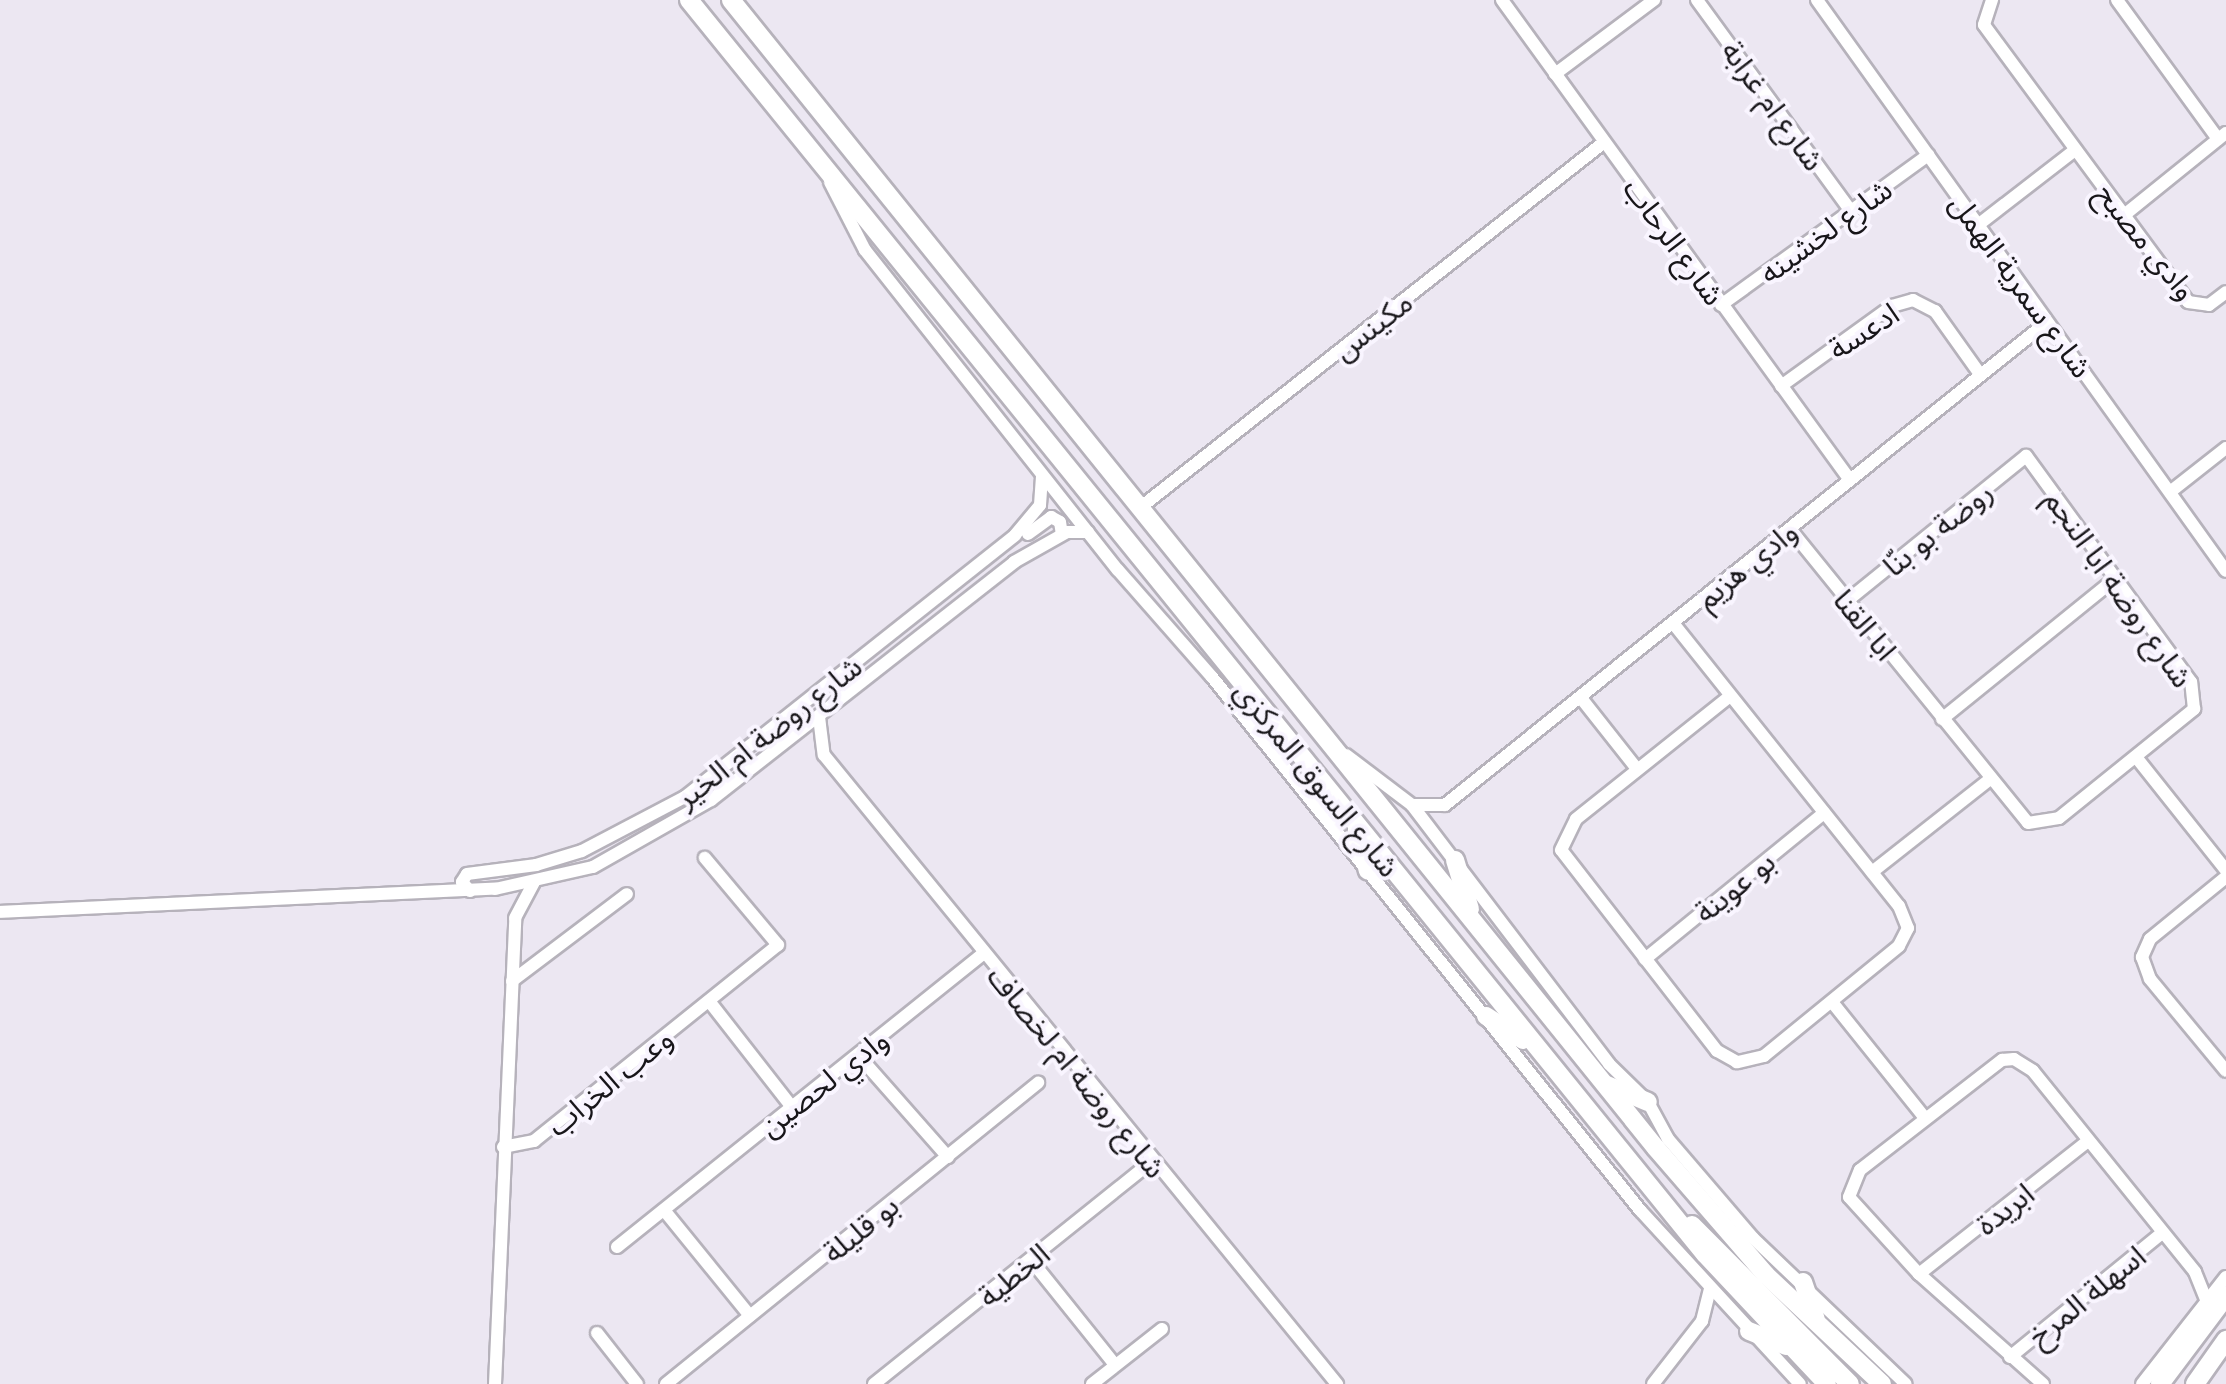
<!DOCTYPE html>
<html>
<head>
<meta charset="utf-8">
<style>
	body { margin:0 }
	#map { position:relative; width:2226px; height:1384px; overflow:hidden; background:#ece7f2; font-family:Lato,"Noto Sans Arabic",sans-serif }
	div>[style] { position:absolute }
	.roads { filter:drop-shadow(2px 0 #b6b2bb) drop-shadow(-2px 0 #b6b2bb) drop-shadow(0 2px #b6b2bb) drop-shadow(0 -2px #b6b2bb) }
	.street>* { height:12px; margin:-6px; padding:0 6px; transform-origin:6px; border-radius:6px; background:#fff }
	.secondary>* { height:18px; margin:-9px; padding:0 9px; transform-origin:9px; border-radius:9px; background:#fff }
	span { translate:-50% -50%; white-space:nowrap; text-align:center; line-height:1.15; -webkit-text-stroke:8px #f9f5ff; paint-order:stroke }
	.street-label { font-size:30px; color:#18161a }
</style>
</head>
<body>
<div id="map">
	<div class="roads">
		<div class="street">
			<div style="left:1502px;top:0;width:593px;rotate:54.06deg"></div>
			<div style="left:1697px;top:0;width:261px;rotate:53.9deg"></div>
			<div style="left:1817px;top:0;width:702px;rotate:54.39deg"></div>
			<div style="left:1992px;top:0;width:26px;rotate:108deg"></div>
			<div style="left:1984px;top:25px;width:344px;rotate:53.6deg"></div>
			<div style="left:2188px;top:302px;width:21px;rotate:8deg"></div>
			<div style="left:2209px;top:305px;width:21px;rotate:-37deg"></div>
			<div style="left:2117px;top:0;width:172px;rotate:54deg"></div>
			<div style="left:1555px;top:74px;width:124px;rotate:-36.8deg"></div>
			<div style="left:830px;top:182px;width:76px;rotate:62.8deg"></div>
			<div style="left:865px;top:250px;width:408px;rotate:51.7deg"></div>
			<div style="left:1118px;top:570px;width:142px;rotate:48.7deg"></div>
			<div style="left:1212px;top:677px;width:684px;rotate:51.24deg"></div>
			<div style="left:1640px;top:1210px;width:236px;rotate:47.4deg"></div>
			<div style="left:2123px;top:216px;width:132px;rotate:-38.9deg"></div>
			<div style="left:1978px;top:225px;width:123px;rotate:-37.7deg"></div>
			<div style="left:1721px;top:305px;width:256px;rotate:-35.9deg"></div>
			<div style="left:1781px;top:386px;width:137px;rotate:-35.8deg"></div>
			<div style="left:1892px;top:306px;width:22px;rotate:-16deg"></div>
			<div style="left:1913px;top:300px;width:25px;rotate:27deg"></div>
			<div style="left:1935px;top:311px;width:77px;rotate:54.5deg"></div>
			<div style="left:2170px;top:492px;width:71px;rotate:-38.2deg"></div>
			<div style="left:1141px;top:507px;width:588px;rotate:-38.23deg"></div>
			<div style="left:1790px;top:529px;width:378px;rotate:51deg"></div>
			<div style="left:2028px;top:823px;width:31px;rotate:-9deg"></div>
			<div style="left:2059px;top:818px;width:174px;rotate:-38.9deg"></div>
			<div style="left:2194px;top:709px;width:27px;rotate:-96deg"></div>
			<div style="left:2191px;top:682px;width:280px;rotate:-126.1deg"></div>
			<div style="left:2026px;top:456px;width:229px;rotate:141deg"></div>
			<div style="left:1028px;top:534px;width:29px;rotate:-36deg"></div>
			<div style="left:1051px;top:517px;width:10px;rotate:29deg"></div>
			<div style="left:1060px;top:522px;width:12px;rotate:81deg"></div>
			<div style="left:1673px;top:623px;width:362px;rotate:51.4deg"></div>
			<div style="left:1899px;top:906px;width:24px;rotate:68deg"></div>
			<div style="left:1908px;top:928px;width:20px;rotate:117deg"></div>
			<div style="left:1899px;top:946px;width:174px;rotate:140.8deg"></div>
			<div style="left:1764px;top:1056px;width:28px;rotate:167deg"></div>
			<div style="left:1737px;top:1062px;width:23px;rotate:-151deg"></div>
			<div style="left:1717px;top:1051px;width:254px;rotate:-127.8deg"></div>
			<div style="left:1561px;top:850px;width:34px;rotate:-64deg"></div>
			<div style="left:1576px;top:819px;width:197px;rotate:-38.6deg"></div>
			<div style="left:1581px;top:698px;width:90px;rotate:51.7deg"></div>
			<div style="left:819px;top:717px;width:38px;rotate:83deg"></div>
			<div style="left:824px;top:755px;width:812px;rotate:50.8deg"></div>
			<div style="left:1942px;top:719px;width:224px;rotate:-39deg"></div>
			<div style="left:1346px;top:755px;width:83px;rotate:37.1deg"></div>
			<div style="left:1412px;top:805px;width:325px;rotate:52.7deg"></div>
			<div style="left:1609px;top:1064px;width:54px;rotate:44.3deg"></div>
			<div style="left:1648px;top:1102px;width:42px;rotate:61.6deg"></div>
			<div style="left:1668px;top:1139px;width:130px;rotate:49.4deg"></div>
			<div style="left:1753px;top:1238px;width:211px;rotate:43.7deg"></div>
			<div style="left:2136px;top:757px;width:144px;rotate:51.5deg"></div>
			<div style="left:1412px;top:805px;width:33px"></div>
			<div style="left:1445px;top:805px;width:772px;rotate:-38.74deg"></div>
			<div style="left:1872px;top:872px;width:149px;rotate:-38.2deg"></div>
			<div style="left:2226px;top:877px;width:98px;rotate:140.8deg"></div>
			<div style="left:2150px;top:939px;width:20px;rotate:114deg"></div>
			<div style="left:2142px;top:957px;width:23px;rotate:70deg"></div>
			<div style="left:2150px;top:979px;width:119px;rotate:50.4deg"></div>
			<div style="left:470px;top:891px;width:12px;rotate:-132deg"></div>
			<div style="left:462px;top:882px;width:9px;rotate:-58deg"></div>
			<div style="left:467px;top:874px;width:70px;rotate:-7.4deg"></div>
			<div style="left:536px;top:865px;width:48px;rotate:-16.9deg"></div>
			<div style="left:582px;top:851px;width:116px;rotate:-27.7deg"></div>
			<div style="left:685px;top:797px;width:421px;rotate:-38.4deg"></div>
			<div style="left:1015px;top:535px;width:39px;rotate:-50deg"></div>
			<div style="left:1040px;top:505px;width:28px;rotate:-86deg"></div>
			<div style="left:0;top:912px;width:496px;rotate:-2.7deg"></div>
			<div style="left:495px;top:889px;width:100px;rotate:-12.7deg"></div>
			<div style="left:593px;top:867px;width:136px;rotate:-29.6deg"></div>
			<div style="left:711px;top:800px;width:385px;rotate:-38.1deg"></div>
			<div style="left:1014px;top:562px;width:61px;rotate:-29.5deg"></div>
			<div style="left:1067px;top:532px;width:21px"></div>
			<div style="left:1645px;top:959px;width:231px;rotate:-39.2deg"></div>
			<div style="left:512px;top:981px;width:144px;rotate:-37.1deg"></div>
			<div style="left:709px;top:1001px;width:133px;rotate:52deg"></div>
			<div style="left:1832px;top:1002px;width:149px;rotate:51.3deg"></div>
			<div style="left:858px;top:1055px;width:136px;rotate:48.6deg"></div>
			<div style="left:503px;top:1147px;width:32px;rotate:-11deg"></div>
			<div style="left:534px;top:1141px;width:313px;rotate:-38.8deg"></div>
			<div style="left:778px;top:945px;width:114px;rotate:-130deg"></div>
			<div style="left:664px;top:1210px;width:136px;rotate:50.9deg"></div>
			<div style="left:617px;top:1247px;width:469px;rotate:-38.7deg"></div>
			<div style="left:1031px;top:1260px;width:134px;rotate:51.3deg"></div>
			<div style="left:1919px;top:1274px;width:215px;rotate:-38.2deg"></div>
			<div style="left:597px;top:1333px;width:65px;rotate:51.9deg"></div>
			<div style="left:2010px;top:1357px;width:196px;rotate:-39.2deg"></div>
			<div style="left:495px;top:1384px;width:466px;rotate:-87.5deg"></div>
			<div style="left:515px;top:918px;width:40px;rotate:-62deg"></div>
			<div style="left:666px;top:1384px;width:479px;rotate:-39deg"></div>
			<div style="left:874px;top:1384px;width:355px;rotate:-38.7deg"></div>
			<div style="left:1092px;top:1384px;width:89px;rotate:-38.2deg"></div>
			<div style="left:1653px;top:1384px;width:80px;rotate:-52.1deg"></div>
			<div style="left:1702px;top:1321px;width:32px;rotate:-76deg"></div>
			<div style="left:2043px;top:1384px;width:166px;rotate:-138.4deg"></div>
			<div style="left:1919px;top:1274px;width:104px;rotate:-132.3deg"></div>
			<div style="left:1849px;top:1197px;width:29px;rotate:-68deg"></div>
			<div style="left:1860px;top:1170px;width:180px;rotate:-37.8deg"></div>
			<div style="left:2002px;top:1060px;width:12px;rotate:-5deg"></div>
			<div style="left:2014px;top:1059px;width:22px;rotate:32deg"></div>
			<div style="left:2033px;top:1071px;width:258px;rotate:51.1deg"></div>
			<div style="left:2195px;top:1272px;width:29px;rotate:68deg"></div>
			<div style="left:2142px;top:1384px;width:136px;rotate:-51.9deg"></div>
		</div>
		<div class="secondary">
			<div style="left:689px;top:0;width:1614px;rotate:50.99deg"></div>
			<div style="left:1705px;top:1254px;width:178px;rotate:46.8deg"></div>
			<div style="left:731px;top:0;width:1474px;rotate:51.14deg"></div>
			<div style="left:1656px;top:1148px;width:168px;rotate:49.1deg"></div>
			<div style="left:1766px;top:1275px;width:159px;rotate:43.2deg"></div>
			<div style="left:1357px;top:830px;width:42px;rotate:75deg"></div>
			<div style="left:1455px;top:860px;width:51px;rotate:73deg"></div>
			<div style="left:1486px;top:1016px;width:44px;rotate:33deg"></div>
			<div style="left:1607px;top:1085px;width:44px;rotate:22.5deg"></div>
			<div style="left:1692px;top:1225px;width:224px;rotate:45.2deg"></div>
			<div style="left:1803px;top:1282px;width:39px;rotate:71deg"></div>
			<div style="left:1749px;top:1331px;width:40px;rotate:22deg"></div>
			<div style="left:2160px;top:1384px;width:110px;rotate:-53.1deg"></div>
			<div style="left:2195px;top:1384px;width:54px;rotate:-54.8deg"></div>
		</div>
	</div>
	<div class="street-label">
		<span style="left:1774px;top:105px;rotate:54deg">شارع ام غرابة</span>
		<span style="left:1825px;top:230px;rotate:-36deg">شارع لخشينه</span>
		<span style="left:1675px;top:241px;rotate:54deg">شارع الرحاب</span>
		<span style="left:2147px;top:241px;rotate:51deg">وادي مصبح</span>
		<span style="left:2022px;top:285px;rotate:54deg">شارع سمرية الهمل</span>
		<span style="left:1372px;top:325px;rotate:-38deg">مكينس</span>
		<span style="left:1863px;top:330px;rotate:-33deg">ادعسة</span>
		<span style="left:1937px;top:528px;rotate:-39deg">روضة بو بنّا</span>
		<span style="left:1746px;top:564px;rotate:-39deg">وادي هزيم</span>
		<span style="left:2120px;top:588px;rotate:55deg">شارع روضة ابا النجم</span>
		<span style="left:1866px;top:624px;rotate:51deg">ابا القنا</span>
		<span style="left:768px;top:731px;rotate:-38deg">شارع روضة ام الخير</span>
		<span style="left:1318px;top:778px;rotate:51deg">شارع السوق المركزي</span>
		<span style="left:1734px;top:886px;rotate:-39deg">بو عوينة</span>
		<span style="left:1078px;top:1071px;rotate:51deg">شارع روضة ام لخصاف</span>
		<span style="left:609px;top:1081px;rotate:-39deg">وعب الخراب</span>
		<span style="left:823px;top:1082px;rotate:-38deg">وادي لحصين</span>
		<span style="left:2004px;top:1208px;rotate:-38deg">ابريدة</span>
		<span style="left:860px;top:1228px;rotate:-39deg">بو قليلة</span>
		<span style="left:1013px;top:1274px;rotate:-39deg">الخطية</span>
		<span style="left:2086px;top:1295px;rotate:-39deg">اسهلة المرخ</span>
	</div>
</div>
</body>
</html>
